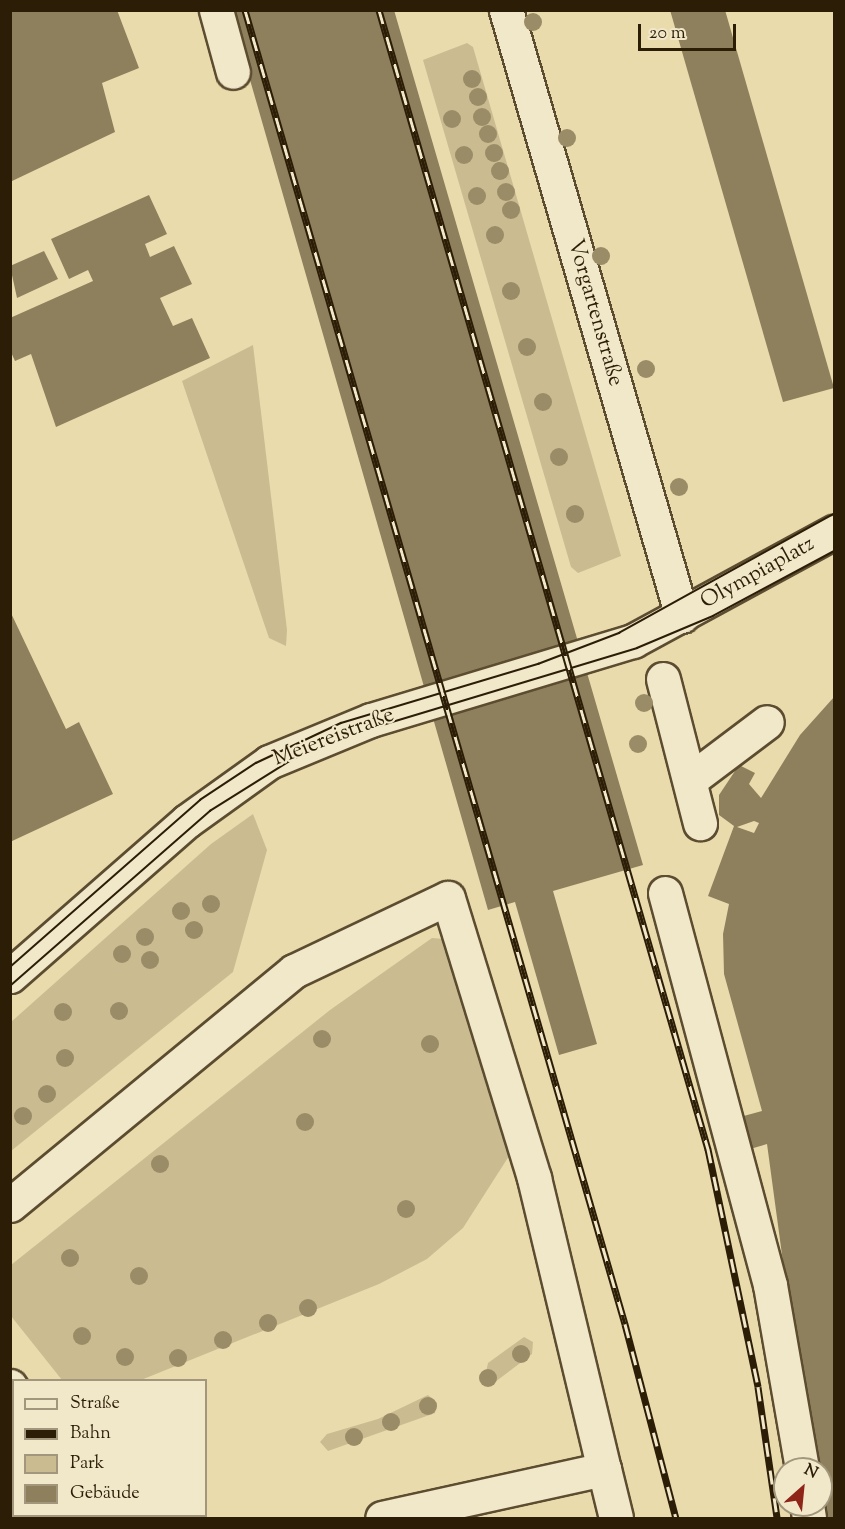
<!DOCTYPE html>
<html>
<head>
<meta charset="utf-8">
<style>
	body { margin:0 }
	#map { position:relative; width:845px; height:1529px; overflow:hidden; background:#eadbad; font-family:"Sorts Mill Goudy",serif }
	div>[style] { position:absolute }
	.green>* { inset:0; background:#cabb91 }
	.building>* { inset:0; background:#8f805d }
	.roads { filter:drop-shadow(2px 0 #5c4c30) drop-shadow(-2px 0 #5c4c30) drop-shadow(0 2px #5c4c30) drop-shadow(0 -2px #5c4c30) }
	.minor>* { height:33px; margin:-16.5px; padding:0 16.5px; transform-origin:16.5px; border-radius:16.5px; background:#f1e8ca }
	.tram>* { height:1.5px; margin:-0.75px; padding:0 0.75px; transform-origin:0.75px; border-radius:0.75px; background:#2c1d07 }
	.rail>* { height:7px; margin-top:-3.5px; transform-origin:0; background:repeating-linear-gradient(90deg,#f1e8ca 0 14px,#2c1d07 0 28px); box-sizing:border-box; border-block:2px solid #2c1d07 }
	.trees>* { width:18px; height:18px; margin:-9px; border-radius:50%; background:#9b8c68 }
	span { translate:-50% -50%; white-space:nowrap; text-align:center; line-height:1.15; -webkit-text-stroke:4.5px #f1e8ca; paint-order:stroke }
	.street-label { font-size:22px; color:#2c1d07 }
	.frame { position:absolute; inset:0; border:12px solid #2c1d07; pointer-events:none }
	.legend { position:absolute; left:12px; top:1379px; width:195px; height:138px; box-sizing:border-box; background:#f1e8ca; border:2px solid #a2977c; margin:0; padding:8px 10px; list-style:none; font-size:18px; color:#2c1d07 }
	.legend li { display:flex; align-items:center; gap:12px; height:30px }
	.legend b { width:30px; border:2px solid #a2977c }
	.north { position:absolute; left:773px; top:1457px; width:60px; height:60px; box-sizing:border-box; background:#f1e8ca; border:2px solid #a2977c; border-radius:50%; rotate:27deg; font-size:16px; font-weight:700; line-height:24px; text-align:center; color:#2c1d07 }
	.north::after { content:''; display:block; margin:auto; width:21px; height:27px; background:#8f2418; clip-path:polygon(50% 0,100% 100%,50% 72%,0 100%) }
	.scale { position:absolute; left:638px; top:24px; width:98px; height:27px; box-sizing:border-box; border:3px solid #2c1d07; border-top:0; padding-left:8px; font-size:18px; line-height:21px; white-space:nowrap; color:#2c1d07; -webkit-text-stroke:4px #f1e8ca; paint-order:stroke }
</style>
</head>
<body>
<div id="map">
	<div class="green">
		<div style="clip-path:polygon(467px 43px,473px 47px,621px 556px,578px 573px,571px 567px,423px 60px)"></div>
		<div style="clip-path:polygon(253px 345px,287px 630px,286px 646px,269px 638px,182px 381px)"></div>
		<div style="clip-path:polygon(253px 814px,267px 850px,233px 972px,11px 1151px,11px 1022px,211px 844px)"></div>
		<div style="clip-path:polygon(432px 938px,444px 939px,509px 1156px,463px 1228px,427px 1259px,379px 1284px,141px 1380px,62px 1380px,11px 1316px,11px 1265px,330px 1010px)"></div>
		<div style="clip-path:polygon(524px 1337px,533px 1342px,532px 1354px,495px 1382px,485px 1377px,488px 1363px)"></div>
		<div style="clip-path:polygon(428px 1395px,437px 1403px,435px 1413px,328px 1451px,320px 1442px,327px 1434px,378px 1419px)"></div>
	</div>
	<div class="building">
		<div style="clip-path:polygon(10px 10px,117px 10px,139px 68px,102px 83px,115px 132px,10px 182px)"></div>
		<div style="clip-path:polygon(230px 10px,394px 10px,643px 865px,553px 891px,597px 1044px,559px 1055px,515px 902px,488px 910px)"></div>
		<div style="clip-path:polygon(670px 10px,725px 10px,834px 388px,783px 402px)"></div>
		<div style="clip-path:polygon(149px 195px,167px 234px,145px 244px,150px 257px,174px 246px,192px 284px,160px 298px,173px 326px,192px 318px,210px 358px,56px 427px,31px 354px,15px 361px,10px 350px,10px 318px,93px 281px,88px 270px,69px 279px,51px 239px)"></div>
		<div style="clip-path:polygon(44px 251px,58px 279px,17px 298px,10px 266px)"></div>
		<div style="clip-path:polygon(10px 611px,66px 729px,79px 722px,113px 794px,10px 842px)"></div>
		<div style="clip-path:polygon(evenodd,834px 697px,834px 1518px,817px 1518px,821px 1469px,811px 1469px,767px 1144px,750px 1149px,740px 1117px,762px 1111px,724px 974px,723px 934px,729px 904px,708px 896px,734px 826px,719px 815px,719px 795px,739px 765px,755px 773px,749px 784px,761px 798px,800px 735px,834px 697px,754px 821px,759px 823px,754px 833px,737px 827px,754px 821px)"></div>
	</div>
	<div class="roads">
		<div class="minor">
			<div style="left:216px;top:10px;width:64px;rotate:74.7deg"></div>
			<div style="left:506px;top:10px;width:631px;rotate:73.81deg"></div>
			<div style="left:663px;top:679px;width:149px;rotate:75.6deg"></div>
			<div style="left:690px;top:780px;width:96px;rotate:-37deg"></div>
			<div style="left:665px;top:893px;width:406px;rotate:75deg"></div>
			<div style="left:770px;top:1285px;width:187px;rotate:80.1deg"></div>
			<div style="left:10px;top:976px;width:235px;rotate:-41.2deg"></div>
			<div style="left:187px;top:821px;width:101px;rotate:-35.7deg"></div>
			<div style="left:269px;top:762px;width:110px;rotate:-22.4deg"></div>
			<div style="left:371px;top:720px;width:274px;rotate:-16.8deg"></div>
			<div style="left:633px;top:641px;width:229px;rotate:-28.5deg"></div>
			<div style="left:10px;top:1205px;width:368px;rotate:-39.5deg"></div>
			<div style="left:294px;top:971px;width:170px;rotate:-25.4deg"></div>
			<div style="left:448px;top:898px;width:293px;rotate:72.9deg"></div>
			<div style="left:534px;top:1178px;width:299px;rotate:76.5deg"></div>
			<div style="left:604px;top:1469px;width:227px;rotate:167.6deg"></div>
			<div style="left:10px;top:1386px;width:7px;rotate:56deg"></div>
			<div style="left:604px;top:1469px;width:50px;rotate:76.2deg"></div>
			<div style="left:807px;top:1505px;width:13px;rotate:81deg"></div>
			<div style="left:84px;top:1516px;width:3px;rotate:45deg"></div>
		</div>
	</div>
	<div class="tram">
		<div style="left:10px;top:967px;width:253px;rotate:-41.3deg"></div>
		<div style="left:200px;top:800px;width:67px;rotate:-33.5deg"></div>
		<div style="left:256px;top:763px;width:94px;rotate:-25.2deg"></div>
		<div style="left:341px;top:723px;width:206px;rotate:-16.7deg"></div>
		<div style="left:538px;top:664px;width:87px;rotate:-20.9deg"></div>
		<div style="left:619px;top:633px;width:246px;rotate:-29deg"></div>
		<div style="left:10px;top:986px;width:266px;rotate:-41.2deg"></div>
		<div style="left:210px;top:811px;width:98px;rotate:-32.1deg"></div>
		<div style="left:293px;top:759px;width:58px;rotate:-23.5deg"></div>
		<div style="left:346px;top:736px;width:304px;rotate:-16.8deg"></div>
		<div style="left:637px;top:648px;width:82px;rotate:-22.8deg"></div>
		<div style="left:713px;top:616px;width:137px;rotate:-28.2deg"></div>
	</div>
	<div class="rail">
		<div style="left:245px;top:10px;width:1368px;rotate:73.87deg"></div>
		<div style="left:625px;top:1324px;width:201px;rotate:75.3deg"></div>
		<div style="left:379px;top:10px;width:1186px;rotate:73.89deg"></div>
		<div style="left:708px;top:1149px;width:243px;rotate:78.1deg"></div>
		<div style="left:758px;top:1387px;width:132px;rotate:81.7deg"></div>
	</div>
	<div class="trees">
		<div style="left:533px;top:22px"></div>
		<div style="left:472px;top:79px"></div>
		<div style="left:478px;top:97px"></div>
		<div style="left:482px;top:117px"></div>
		<div style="left:452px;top:119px"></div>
		<div style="left:488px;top:134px"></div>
		<div style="left:567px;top:138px"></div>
		<div style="left:494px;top:153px"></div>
		<div style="left:464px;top:155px"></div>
		<div style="left:500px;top:171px"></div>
		<div style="left:506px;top:192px"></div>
		<div style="left:477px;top:196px"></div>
		<div style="left:511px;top:210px"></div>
		<div style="left:495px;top:235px"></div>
		<div style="left:601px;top:256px"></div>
		<div style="left:511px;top:291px"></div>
		<div style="left:527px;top:347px"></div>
		<div style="left:646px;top:369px"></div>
		<div style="left:543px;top:402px"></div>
		<div style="left:559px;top:457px"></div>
		<div style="left:679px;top:487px"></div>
		<div style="left:575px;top:514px"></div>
		<div style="left:644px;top:703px"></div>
		<div style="left:638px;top:744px"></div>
		<div style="left:211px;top:904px"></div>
		<div style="left:181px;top:911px"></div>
		<div style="left:194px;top:930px"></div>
		<div style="left:145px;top:937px"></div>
		<div style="left:122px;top:954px"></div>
		<div style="left:150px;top:960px"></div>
		<div style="left:119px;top:1011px"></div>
		<div style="left:63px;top:1012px"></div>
		<div style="left:322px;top:1039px"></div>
		<div style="left:430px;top:1044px"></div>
		<div style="left:65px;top:1058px"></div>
		<div style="left:47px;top:1094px"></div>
		<div style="left:23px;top:1116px"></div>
		<div style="left:305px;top:1122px"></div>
		<div style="left:160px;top:1164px"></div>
		<div style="left:406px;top:1209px"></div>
		<div style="left:70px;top:1258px"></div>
		<div style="left:139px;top:1276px"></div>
		<div style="left:308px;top:1308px"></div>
		<div style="left:268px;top:1323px"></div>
		<div style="left:82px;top:1336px"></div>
		<div style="left:223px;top:1340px"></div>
		<div style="left:521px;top:1354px"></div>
		<div style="left:125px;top:1357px"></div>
		<div style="left:178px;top:1358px"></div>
		<div style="left:488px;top:1378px"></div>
		<div style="left:428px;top:1406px"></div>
		<div style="left:391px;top:1422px"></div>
		<div style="left:354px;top:1437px"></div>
	</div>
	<div class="street-label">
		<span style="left:594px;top:313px;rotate:74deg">Vorgartenstraße</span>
		<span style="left:758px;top:574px;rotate:-29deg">Olympiaplatz</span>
		<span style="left:334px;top:738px;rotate:-21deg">Meiereistraße</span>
	</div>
	<div class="frame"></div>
	<ul class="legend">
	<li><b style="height:8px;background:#f1e8ca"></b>Straße</li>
	<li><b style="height:8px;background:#2c1d07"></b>Bahn</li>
	<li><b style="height:16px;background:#cabb91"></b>Park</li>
	<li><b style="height:16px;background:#8f805d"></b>Gebäude</li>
	</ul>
	<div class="north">N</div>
	<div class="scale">20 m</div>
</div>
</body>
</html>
